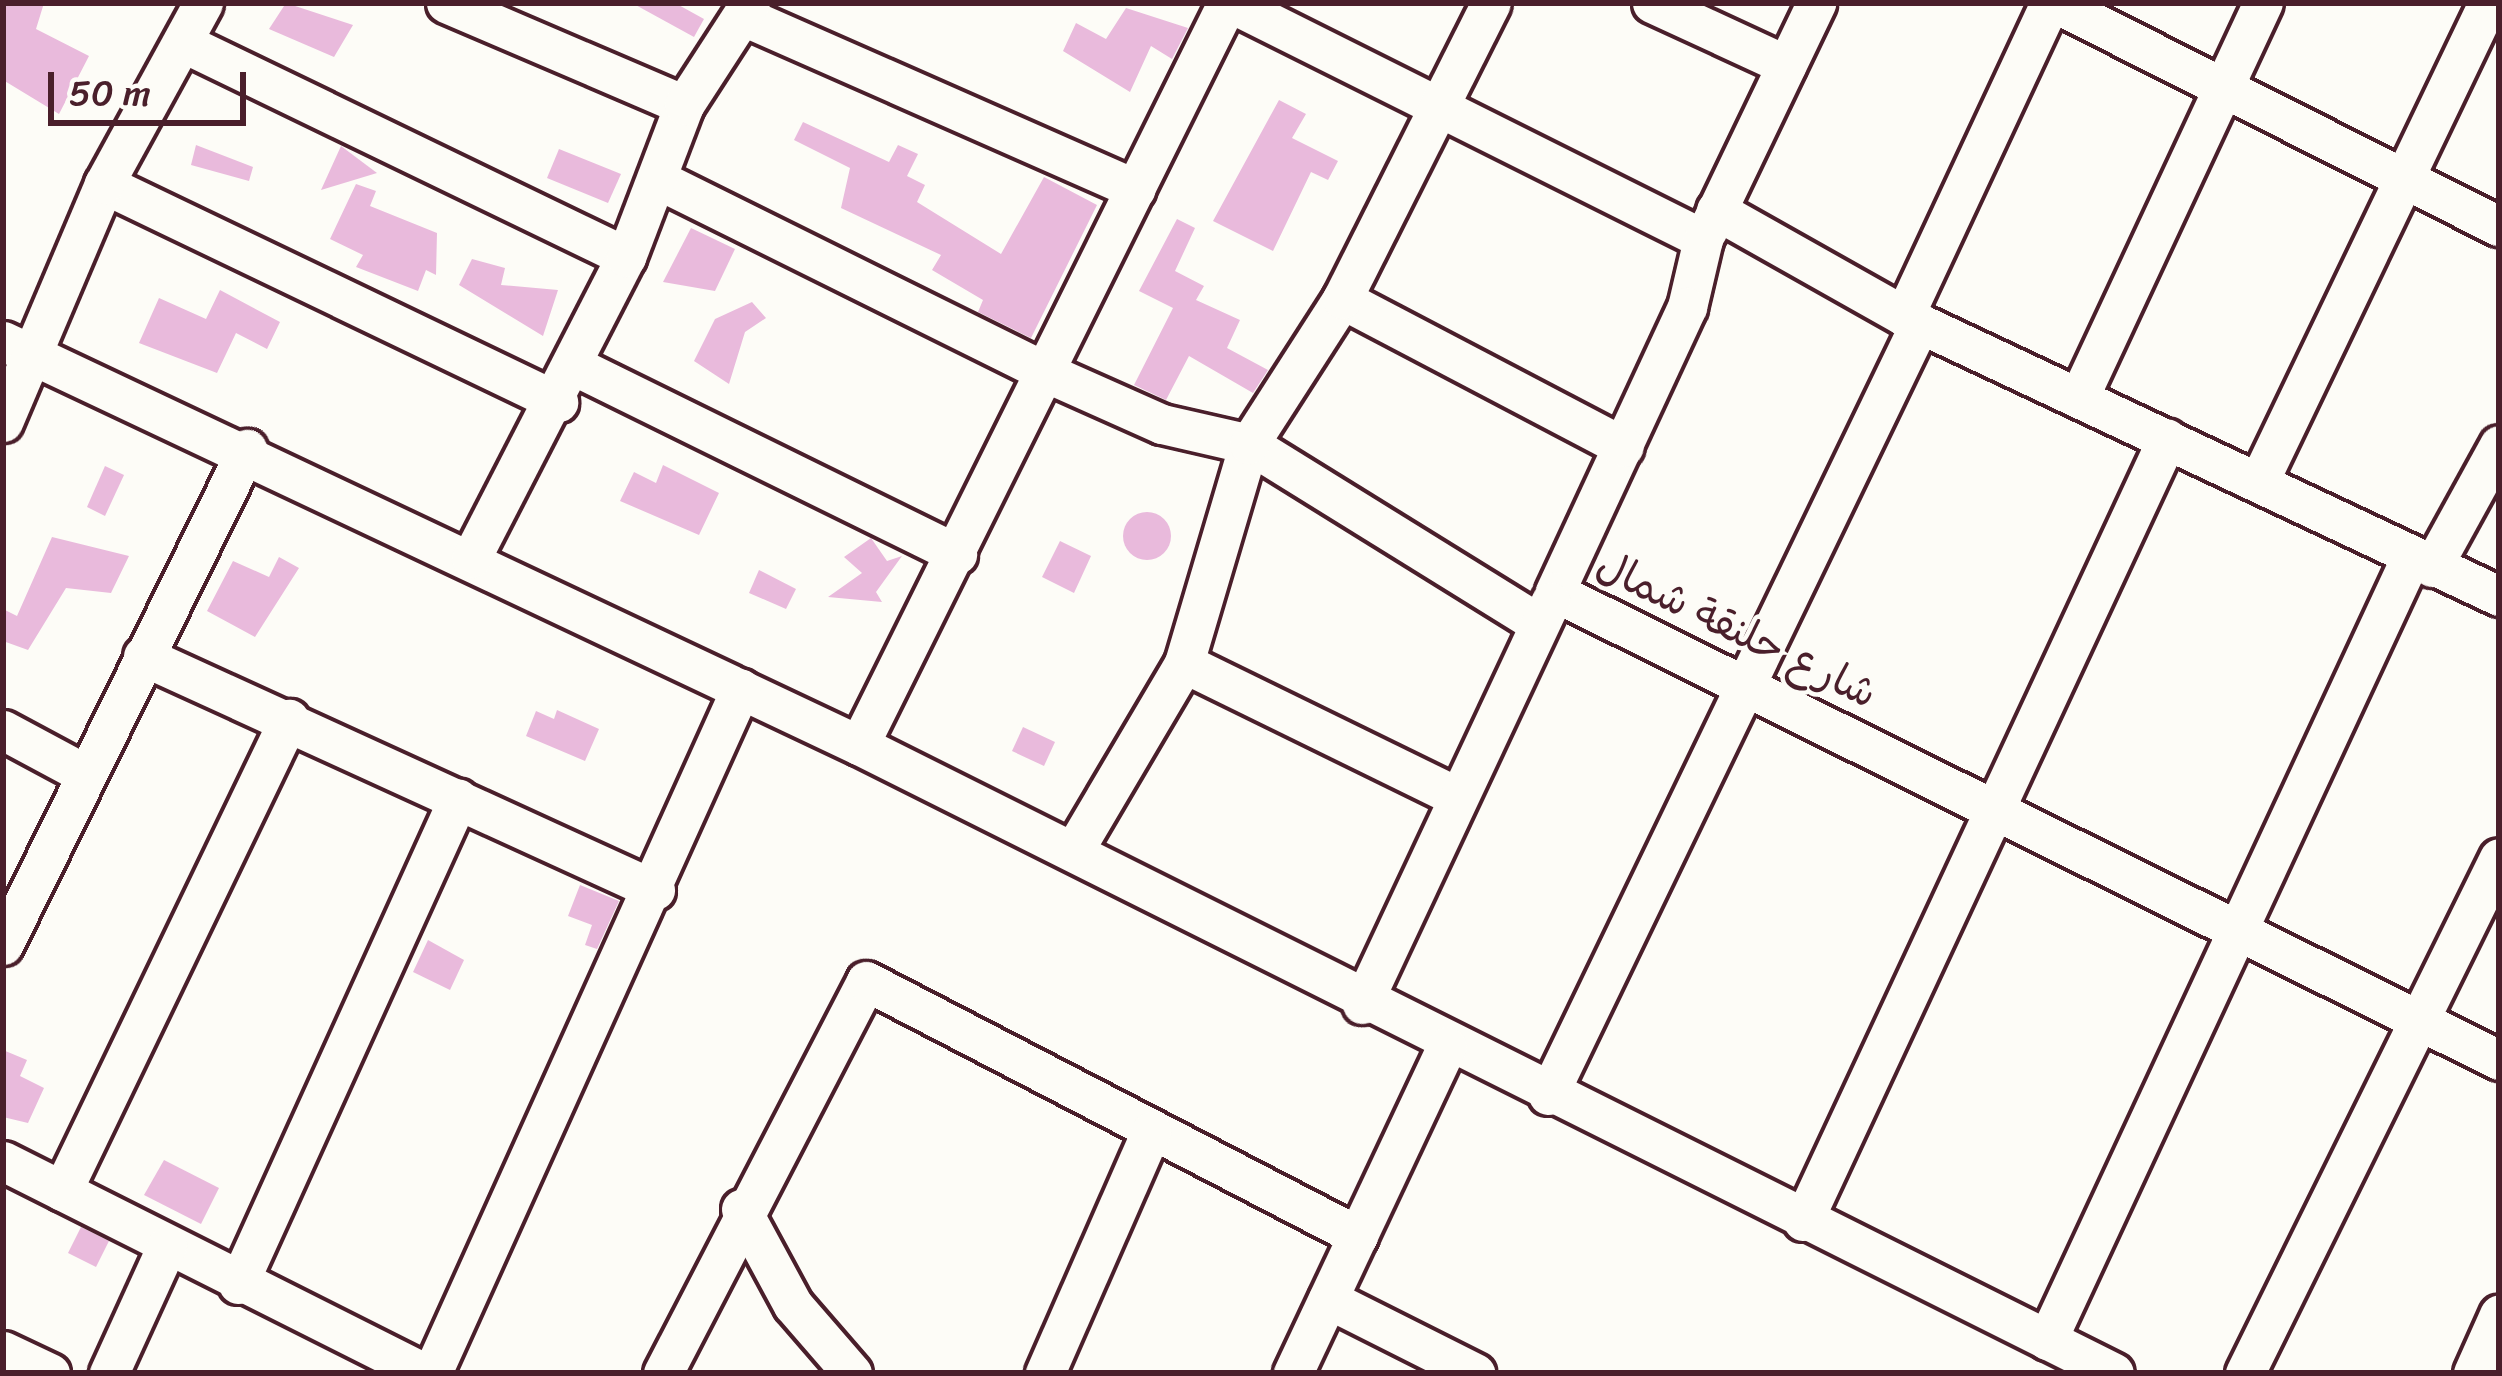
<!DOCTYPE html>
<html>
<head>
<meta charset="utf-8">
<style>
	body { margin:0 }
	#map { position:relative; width:2502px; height:1376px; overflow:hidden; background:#fdfcf7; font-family:Sriracha,"Playpen Sans Arabic",sans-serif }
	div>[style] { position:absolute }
	.building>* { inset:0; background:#e9badc }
	.round { border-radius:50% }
	.roads { filter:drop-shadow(3px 0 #4a1f2b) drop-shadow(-3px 0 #4a1f2b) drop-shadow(0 3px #4a1f2b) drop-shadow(0 -3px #4a1f2b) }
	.minor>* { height:39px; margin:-19.5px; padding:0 19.5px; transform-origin:19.5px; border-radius:19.5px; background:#fdfcf7 }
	span { translate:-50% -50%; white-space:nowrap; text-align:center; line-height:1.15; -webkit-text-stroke:9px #fdfcf7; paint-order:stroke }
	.street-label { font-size:42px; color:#4a1f2b }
	.frame { position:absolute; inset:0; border:6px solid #4a1f2b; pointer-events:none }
	.scale { position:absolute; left:48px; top:72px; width:198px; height:54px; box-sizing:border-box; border:6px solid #4a1f2b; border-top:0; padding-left:15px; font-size:36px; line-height:42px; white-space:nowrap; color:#4a1f2b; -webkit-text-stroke:9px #fdfcf7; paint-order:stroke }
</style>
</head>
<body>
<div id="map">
	<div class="building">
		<div style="clip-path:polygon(3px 3px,44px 3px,36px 29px,89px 56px,59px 114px,3px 80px)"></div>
		<div style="clip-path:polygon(286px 3px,353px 25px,334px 57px,269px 29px)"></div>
		<div style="clip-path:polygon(632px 3px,675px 3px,704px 19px,694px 37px)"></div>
		<div style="clip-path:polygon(1126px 8px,1188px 28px,1172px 59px,1151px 46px,1130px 92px,1063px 51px,1076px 23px,1106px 39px)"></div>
		<div style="clip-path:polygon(1279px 100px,1306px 114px,1292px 138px,1338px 161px,1328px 180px,1311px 172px,1273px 251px,1213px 221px)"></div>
		<div style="clip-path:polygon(803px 122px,889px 162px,898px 145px,918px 154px,907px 176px,925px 185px,917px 202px,1001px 254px,1044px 177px,1097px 205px,1031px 338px,978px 312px,983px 300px,932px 270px,941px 255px,841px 208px,850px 168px,794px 140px)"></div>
		<div style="clip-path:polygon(196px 145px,253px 167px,249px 181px,191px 165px)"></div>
		<div style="clip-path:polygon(341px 146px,377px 173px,321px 190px)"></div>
		<div style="clip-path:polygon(559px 149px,621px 174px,608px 203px,547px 178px)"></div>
		<div style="clip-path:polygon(356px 184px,376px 191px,370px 206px,437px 233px,436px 275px,426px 270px,418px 291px,356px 267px,363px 255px,330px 239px)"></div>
		<div style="clip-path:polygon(1177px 219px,1195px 228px,1175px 271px,1204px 286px,1196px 300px,1240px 320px,1227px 348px,1268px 370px,1253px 393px,1189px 356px,1166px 400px,1134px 385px,1173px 308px,1139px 291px)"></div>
		<div style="clip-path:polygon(691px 228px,735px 249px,715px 291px,663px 282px)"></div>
		<div style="clip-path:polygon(472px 259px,505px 268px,501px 285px,558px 290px,543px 336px,459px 285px)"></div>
		<div style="clip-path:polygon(220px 290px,280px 322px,267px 349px,236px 333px,217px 373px,139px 343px,159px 298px,206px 319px)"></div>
		<div style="clip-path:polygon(752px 302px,766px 318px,745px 332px,729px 384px,694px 361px,715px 319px)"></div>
		<div style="clip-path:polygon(663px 465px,719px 493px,699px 535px,620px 501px,634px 472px,656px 483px)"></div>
		<div style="clip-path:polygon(105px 466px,124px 475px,105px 516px,87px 507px)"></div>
		<div class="round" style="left:1123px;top:512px;width:48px;height:48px"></div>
		<div style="clip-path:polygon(52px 537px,129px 556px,111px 593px,66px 588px,28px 650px,3px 641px,3px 609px,17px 616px)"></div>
		<div style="clip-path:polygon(871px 538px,887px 561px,902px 556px,876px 592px,882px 602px,828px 597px,862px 573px,844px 557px)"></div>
		<div style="clip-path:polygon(1060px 541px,1091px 556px,1074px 593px,1042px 577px)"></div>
		<div style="clip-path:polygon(279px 557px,299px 568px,255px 637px,207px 611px,233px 561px,269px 577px)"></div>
		<div style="clip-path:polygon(759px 570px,796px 589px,786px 609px,749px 593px)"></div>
		<div style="clip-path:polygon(557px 710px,599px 729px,585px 761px,526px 736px,536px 711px,554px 719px)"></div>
		<div style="clip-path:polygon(1023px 727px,1055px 742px,1044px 766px,1012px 751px)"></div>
		<div style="clip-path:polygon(580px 885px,619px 901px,597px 949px,585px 945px,592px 925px,568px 916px)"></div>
		<div style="clip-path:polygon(428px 940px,464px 960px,450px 990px,413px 972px)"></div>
		<div style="clip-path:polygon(3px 1050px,27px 1060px,20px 1076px,44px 1088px,28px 1123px,3px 1117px)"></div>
		<div style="clip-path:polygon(164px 1160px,219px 1188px,201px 1224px,144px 1195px)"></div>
		<div style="clip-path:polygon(81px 1227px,109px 1241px,96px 1267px,68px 1253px)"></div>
	</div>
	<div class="roads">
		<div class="minor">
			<div style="left:446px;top:3px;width:259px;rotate:23.2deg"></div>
			<div style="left:1231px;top:3px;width:528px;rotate:26.57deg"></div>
			<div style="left:1703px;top:239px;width:70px;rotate:103.2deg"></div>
			<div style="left:1687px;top:307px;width:314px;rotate:114.9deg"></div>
			<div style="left:1555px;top:592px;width:1054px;rotate:26.37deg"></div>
			<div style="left:1652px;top:3px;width:148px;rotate:24.8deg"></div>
			<div style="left:2055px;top:3px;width:497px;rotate:26.7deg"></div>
			<div style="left:743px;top:16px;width:429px;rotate:23.8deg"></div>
			<div style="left:184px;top:43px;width:491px;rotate:25.8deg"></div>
			<div style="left:661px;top:181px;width:429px;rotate:26.4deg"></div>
			<div style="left:1045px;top:372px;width:128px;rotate:24deg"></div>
			<div style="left:1162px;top:424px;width:89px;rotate:12.9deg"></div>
			<div style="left:1249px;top:444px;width:340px;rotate:31.8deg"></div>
			<div style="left:104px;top:184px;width:504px;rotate:25.65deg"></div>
			<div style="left:1716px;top:210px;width:216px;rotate:29.4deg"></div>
			<div style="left:1904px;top:316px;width:658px;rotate:25.2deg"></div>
			<div style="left:1707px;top:231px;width:253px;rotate:-64.4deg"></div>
			<div style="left:1342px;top:299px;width:318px;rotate:27.7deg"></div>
			<div style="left:1904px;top:316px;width:345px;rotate:-65deg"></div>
			<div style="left:3px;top:341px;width:947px;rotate:25.27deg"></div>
			<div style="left:859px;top:745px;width:1403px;rotate:26.58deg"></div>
			<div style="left:575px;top:366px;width:426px;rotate:26.2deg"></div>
			<div style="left:2079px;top:397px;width:435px;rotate:-65deg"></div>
			<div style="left:3px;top:422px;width:259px;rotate:-67deg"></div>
			<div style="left:104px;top:184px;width:206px;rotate:-61.3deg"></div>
			<div style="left:2259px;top:481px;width:530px;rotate:-64.4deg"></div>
			<div style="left:471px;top:558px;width:339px;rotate:-62.8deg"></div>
			<div style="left:626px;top:257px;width:163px;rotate:-69.1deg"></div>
			<div style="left:684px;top:105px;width:121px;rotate:-57.1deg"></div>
			<div style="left:2432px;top:567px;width:139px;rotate:-61.2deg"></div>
			<div style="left:143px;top:656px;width:563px;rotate:24.56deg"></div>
			<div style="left:1184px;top:663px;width:303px;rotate:26.1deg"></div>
			<div style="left:3px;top:730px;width:93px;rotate:28.2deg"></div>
			<div style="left:859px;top:745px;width:828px;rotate:-63.62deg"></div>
			<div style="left:1074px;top:850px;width:217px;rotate:-59.5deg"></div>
			<div style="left:1184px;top:663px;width:228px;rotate:-73.5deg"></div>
			<div style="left:1249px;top:444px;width:172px;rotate:-57.3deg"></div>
			<div style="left:1342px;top:299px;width:331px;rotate:-63.3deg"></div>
			<div style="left:3px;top:945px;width:553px;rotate:-63.81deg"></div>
			<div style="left:1362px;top:1004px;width:444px;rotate:-64.9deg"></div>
			<div style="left:1548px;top:1095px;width:857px;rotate:-64.27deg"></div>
			<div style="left:3px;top:1161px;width:472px;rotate:26.7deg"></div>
			<div style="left:62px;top:1191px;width:524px;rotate:-64.32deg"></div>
			<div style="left:741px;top:1209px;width:109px;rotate:61.6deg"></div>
			<div style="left:793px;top:1305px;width:90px;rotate:49.1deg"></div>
			<div style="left:1803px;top:1221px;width:863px;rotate:-65.04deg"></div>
			<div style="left:238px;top:1284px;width:533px;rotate:-65.6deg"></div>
			<div style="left:1328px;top:1299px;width:165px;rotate:26.7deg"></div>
			<div style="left:2047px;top:1340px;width:863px;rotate:-65.07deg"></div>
			<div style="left:3px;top:1351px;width:52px;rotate:25.1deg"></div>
			<div style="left:109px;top:1373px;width:140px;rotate:-65.5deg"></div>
			<div style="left:432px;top:1373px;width:751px;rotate:-65.72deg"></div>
			<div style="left:663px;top:1373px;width:441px;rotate:-62.6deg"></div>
			<div style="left:866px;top:981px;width:554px;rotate:27.4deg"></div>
			<div style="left:1045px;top:1373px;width:264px;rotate:-66.3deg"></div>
			<div style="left:1293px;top:1373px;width:361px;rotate:-64.8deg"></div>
			<div style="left:2245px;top:1373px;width:574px;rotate:-63.75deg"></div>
			<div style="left:2473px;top:1373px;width:64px;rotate:-65.9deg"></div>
		</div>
	</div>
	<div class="street-label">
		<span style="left:1737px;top:629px;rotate:26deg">شارع حلنقة شمال</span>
	</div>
	<div class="frame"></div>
	<div class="scale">50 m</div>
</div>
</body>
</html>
